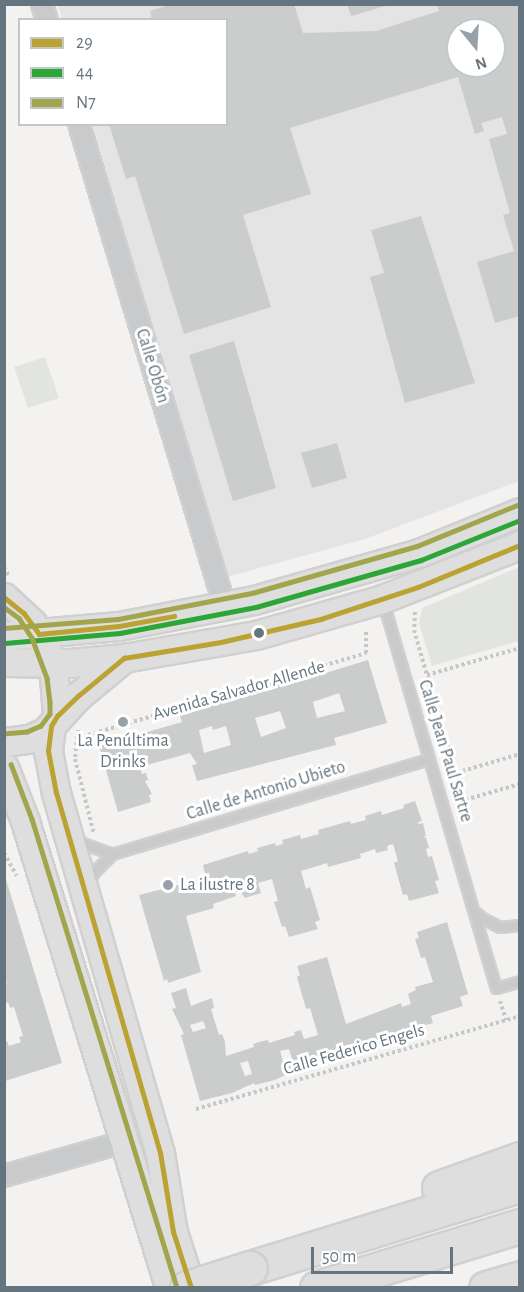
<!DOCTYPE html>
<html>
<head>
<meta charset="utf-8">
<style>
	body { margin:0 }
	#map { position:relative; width:524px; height:1292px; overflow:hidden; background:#f3f2f1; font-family:"Alegreya Sans",sans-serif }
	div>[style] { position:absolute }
	.built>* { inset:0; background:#e3e4e3 }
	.green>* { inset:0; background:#e2e5df }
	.building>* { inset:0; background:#cbcccc }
	.path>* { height:4px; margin-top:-2px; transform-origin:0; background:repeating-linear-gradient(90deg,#c6c7c7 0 3px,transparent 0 6px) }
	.roads { filter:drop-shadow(2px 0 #d0d0d0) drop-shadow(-2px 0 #d0d0d0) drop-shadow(0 2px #d0d0d0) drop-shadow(0 -2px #d0d0d0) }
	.service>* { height:9px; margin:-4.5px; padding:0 4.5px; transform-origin:4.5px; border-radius:4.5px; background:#c8cacb }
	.minor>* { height:20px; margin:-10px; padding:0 10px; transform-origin:10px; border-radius:10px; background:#c8cacb }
	.secondary>* { height:27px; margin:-13.5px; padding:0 13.5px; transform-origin:13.5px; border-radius:13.5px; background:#dededf }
	.motorway>* { height:33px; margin:-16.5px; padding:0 16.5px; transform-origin:16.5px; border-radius:16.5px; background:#dededf }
	.bridges { filter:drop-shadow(2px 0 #cfcfcf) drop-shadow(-2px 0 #cfcfcf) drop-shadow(0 2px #cfcfcf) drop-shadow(0 -2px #cfcfcf) }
	.motorway-bridge>* { height:33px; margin:-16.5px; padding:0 16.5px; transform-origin:16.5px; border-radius:16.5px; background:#dededf }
	.bus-1>* { height:4.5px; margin:-2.25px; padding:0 2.25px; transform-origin:2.25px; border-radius:2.25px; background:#bba333 }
	.bus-2>* { height:4.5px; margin:-2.25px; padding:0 2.25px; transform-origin:2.25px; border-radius:2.25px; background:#2ca737 }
	.bus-3>* { height:4.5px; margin:-2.25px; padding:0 2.25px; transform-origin:2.25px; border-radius:2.25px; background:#a3a54c }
	.dots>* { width:16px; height:16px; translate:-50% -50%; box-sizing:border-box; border:3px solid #fff; border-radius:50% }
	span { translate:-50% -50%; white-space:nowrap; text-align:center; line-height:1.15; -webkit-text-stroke:6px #fff; paint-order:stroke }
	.street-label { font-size:18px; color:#65757f }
	.poi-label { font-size:18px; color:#65757f }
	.left { translate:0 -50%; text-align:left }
	.frame { position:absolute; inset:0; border:6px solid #65757f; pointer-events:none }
	.legend { position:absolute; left:18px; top:18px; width:210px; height:108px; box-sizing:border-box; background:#fff; border:2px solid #c1c8cc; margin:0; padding:8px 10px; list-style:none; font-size:18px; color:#65757f }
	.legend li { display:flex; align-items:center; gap:12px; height:30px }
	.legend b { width:30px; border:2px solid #c1c8cc }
	.north { position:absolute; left:446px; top:18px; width:60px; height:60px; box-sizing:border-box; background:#fff; border:2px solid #c1c8cc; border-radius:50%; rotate:162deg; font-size:16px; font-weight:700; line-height:24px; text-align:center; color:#65757f }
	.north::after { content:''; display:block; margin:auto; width:21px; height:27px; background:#97a1a7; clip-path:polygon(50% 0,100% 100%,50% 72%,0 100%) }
	.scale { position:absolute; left:311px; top:1247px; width:142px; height:27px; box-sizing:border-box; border:3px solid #65757f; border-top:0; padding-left:8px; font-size:18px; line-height:21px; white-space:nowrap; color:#65757f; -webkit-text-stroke:4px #fff; paint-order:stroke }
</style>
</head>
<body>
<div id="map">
	<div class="built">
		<div style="clip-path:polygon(evenodd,58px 5px,519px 5px,519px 481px,365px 539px,227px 577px,93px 125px,226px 124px,226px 20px,62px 19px,58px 5px,458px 30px,494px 30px,494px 66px,458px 66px,458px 30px)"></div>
	</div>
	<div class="green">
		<div style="clip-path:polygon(45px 357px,59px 398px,28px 408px,14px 367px)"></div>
		<div style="clip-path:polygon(519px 567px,519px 641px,432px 666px,419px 623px,422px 608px)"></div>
	</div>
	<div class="building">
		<div style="clip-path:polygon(evenodd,172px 4px,294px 4px,303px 33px,376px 31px,439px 11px,437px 4px,520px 4px,520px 316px,495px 323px,477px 262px,514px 251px,503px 215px,510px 213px,489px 139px,507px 134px,502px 117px,481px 123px,484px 131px,475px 134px,458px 77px,290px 128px,311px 194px,243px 215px,271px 307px,184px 334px,135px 176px,126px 179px,109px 124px,226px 124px,226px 20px,152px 20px,150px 11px,172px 4px,458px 30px,494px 30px,494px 66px,458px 66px,458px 30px)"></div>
		<div style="clip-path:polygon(347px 4px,389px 4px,389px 5px,351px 16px)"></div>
		<div style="clip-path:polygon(421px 216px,475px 383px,405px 403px,370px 277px,384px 273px,371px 230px)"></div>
		<div style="clip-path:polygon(234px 341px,276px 488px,233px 501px,189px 355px)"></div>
		<div style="clip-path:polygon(337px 443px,347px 478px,312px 488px,301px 453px)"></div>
		<div style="clip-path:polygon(evenodd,368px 660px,387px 723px,334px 738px,336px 745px,197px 781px,192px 765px,197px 764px,190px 753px,140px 767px,142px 774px,146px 773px,148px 780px,145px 781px,152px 794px,149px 795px,151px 802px,118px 812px,99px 746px,182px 722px,179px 713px,265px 688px,263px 685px,311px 671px,316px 676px,368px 660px,339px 693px,345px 711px,317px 718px,313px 702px,339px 693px,368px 660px,280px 711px,286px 728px,261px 737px,255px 718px,280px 711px,368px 660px,212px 726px,213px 730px,226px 726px,231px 745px,204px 753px,199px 730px,212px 726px)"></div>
		<div style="clip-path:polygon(415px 801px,422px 821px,418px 822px,419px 824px,423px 823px,426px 836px,423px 836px,426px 838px,429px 848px,426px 849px,428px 857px,432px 856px,439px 880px,435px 881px,439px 893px,409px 901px,407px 894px,403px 895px,394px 863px,398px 861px,393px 844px,387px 846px,388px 850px,376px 853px,375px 849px,360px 854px,361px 858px,328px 867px,327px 863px,301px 871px,306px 889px,310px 887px,314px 900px,320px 920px,315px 922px,318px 929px,289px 937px,285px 926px,282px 927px,274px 902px,278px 901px,272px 879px,258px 883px,261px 893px,245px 898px,240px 891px,235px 893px,236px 896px,213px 904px,214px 908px,186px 916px,201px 972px,168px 983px,167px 979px,164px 981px,139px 895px,206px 878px,203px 865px,248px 851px,249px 854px,258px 851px,257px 848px,275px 843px,276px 846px,283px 844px,282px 840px,300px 835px,301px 839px,319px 834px,318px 830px,350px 821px,351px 824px,366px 820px,365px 816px,381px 811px,382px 815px,404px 808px,403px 805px)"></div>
		<div style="clip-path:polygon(5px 876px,62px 1063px,5px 1081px,5px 1041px,7px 1041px,9px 1046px,21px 1042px,19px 1037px,23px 1036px,14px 1007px,10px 1008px,8px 1002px,4px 1004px,4px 984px,7px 983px,4px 975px)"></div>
		<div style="clip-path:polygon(evenodd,447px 922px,468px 994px,460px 997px,463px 1006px,431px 1016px,433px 1023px,419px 1027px,421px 1033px,312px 1066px,313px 1070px,295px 1073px,294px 1071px,275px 1080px,255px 1085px,254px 1083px,232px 1093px,200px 1101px,181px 1035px,184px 1034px,172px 1009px,176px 1008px,171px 993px,186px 988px,191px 1006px,212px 998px,214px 1008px,211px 1009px,219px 1035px,222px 1034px,225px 1042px,226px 1056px,254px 1047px,253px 1044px,259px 1042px,268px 1040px,269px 1043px,295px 1035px,294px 1032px,301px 1030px,304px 1039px,318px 1035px,310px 1008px,306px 1009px,297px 977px,300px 975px,297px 966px,327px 957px,346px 1024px,401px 1003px,402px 1007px,411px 1004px,408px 994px,416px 990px,415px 987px,433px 982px,425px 957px,421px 958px,415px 939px,419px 938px,417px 932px,447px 922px,203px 1021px,206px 1028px,193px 1032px,190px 1025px,203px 1021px,447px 922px,289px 1049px,293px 1062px,284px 1065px,280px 1051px,289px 1049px,447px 922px,248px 1061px,252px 1074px,245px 1076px,240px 1063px,248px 1061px)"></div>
	</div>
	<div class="path">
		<div style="left:4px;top:567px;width:11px;rotate:63deg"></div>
		<div style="left:415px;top:612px;width:18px;rotate:93deg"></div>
		<div style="left:414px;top:630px;width:47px;rotate:73.9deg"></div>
		<div style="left:78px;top:730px;width:29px;rotate:96deg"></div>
		<div style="left:75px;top:759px;width:77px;rotate:75.8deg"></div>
		<div style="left:88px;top:735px;width:290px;rotate:-16.4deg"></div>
		<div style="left:366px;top:653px;width:24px;rotate:-90deg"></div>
		<div style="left:445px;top:776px;width:78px;rotate:-16.3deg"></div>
		<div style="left:464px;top:800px;width:130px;rotate:-106.5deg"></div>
		<div style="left:427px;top:675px;width:97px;rotate:-16.2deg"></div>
		<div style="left:454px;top:803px;width:69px;rotate:-16.1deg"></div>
		<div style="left:4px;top:853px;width:26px;rotate:61deg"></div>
		<div style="left:500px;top:1001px;width:20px;rotate:72deg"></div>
		<div style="left:196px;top:1109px;width:337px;rotate:-16deg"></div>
	</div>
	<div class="roads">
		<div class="service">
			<div style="left:383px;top:602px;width:402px;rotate:73.7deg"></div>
			<div style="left:496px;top:988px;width:25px;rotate:-16deg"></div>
			<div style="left:74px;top:840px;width:40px;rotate:20.2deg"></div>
			<div style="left:89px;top:883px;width:12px;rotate:-66deg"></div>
			<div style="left:94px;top:872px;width:25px;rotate:-45deg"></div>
			<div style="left:112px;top:854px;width:331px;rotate:-16.7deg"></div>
			<div style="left:475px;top:912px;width:9px;rotate:41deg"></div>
			<div style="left:482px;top:918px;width:20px;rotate:27deg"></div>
			<div style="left:500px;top:927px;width:20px;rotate:-6deg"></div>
		</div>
		<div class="minor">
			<div style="left:42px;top:4px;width:17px;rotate:73deg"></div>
			<div style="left:79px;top:124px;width:505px;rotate:73.18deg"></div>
			<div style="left:4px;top:1176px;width:124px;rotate:-15.9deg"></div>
		</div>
		<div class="secondary">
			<div style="left:4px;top:597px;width:38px;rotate:43deg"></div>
			<div style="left:32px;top:623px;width:29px;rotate:61deg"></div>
			<div style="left:46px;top:648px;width:29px;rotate:74deg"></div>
			<div style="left:54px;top:676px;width:40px;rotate:85.7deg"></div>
			<div style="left:4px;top:636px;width:115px;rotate:-5deg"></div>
			<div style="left:119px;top:626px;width:137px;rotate:-10.9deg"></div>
			<div style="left:254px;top:600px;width:172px;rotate:-15.9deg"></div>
			<div style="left:419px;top:553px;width:109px;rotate:-22.1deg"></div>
			<div style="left:4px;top:662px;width:66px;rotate:0.9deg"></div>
			<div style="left:70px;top:663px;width:54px;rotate:-5.3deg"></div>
			<div style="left:124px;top:658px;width:134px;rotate:-9.9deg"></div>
			<div style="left:256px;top:635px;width:131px;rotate:-15.9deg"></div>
			<div style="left:382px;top:599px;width:148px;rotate:-21.4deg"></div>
			<div style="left:51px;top:726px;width:25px;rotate:97deg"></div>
			<div style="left:48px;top:751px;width:43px;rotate:79.2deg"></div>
			<div style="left:56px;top:793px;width:375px;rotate:73.9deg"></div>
			<div style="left:160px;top:1153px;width:80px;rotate:80.7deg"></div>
			<div style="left:173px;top:1232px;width:59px;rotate:72.2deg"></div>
			<div style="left:4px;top:742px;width:25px;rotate:-7deg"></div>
			<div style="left:29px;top:739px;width:17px;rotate:-24deg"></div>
			<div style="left:45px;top:732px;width:49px;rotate:-47.5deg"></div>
			<div style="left:78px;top:696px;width:60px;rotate:-39.6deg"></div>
			<div style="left:4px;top:767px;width:58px;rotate:68.7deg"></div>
			<div style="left:25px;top:821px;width:489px;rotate:72.8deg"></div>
		</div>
		<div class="motorway">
			<div style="left:439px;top:1188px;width:86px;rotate:-19.7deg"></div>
			<div style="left:250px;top:1268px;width:282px;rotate:-17.1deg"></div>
			<div style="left:317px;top:1288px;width:212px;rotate:-17deg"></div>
			<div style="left:486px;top:1288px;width:35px;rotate:-16deg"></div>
		</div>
	</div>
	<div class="bridges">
		<div class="motorway-bridge">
			<div style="left:187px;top:1288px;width:66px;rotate:-17.6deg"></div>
		</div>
	</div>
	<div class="bus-1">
		<div style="left:4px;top:597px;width:26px;rotate:39deg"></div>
		<div style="left:24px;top:613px;width:26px;rotate:54deg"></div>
		<div style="left:39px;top:634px;width:80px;rotate:-5.7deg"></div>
		<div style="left:119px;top:626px;width:56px;rotate:-10.3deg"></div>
		<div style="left:191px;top:1288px;width:59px;rotate:-107.8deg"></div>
		<div style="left:173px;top:1232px;width:80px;rotate:-99.3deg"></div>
		<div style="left:160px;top:1153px;width:375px;rotate:-106.1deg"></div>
		<div style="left:56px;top:793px;width:43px;rotate:-100.8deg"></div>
		<div style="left:48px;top:751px;width:25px;rotate:-83deg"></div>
		<div style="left:51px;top:726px;width:12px;rotate:-59deg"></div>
		<div style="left:57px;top:716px;width:29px;rotate:-44deg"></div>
		<div style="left:78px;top:696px;width:60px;rotate:-39.6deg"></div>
		<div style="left:124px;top:658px;width:98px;rotate:-9.4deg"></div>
		<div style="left:221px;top:642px;width:103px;rotate:-13deg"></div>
		<div style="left:321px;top:619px;width:102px;rotate:-18.3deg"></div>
		<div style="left:418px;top:587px;width:110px;rotate:-22.4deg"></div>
	</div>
	<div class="bus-2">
		<div style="left:5px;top:643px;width:115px;rotate:-5deg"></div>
		<div style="left:120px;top:633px;width:138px;rotate:-10.8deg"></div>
		<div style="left:256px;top:607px;width:172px;rotate:-15.9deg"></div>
		<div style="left:421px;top:560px;width:107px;rotate:-22deg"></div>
	</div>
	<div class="bus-3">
		<div style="left:4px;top:607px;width:19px;rotate:36deg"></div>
		<div style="left:19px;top:618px;width:24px;rotate:57deg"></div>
		<div style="left:32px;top:638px;width:43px;rotate:69.4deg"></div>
		<div style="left:47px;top:678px;width:25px;rotate:83deg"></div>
		<div style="left:50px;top:703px;width:11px;rotate:90deg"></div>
		<div style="left:50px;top:714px;width:15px;rotate:127deg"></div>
		<div style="left:41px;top:726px;width:15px;rotate:157deg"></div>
		<div style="left:27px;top:732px;width:23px;rotate:175deg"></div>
		<div style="left:4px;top:628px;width:114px;rotate:-4.5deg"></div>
		<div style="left:118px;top:619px;width:136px;rotate:-11deg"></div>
		<div style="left:252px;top:593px;width:172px;rotate:-15.9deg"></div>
		<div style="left:417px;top:546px;width:108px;rotate:-22.3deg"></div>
		<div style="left:11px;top:764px;width:59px;rotate:69.1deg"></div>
		<div style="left:32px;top:819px;width:489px;rotate:72.8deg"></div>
	</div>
	<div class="dots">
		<div style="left:259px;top:633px;background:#65757f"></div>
		<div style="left:123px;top:722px;background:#97a1a7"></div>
		<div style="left:168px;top:885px;background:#97a1a7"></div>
	</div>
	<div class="street-label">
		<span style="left:152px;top:366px;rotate:73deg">Calle Obón</span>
		<span style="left:239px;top:691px;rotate:-16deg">Avenida Salvador Allende</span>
		<span style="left:445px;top:751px;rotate:73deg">Calle Jean Paul Sartre</span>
		<span style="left:266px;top:791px;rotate:-17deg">Calle de Antonio Ubieto</span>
		<span style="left:354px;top:1050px;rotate:-16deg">Calle Federico Engels</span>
	</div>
	<div class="poi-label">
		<span style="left:123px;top:752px">La Penúltima<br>Drinks</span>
		<span class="left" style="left:180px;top:885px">La ilustre 8</span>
	</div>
	<div class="frame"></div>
	<ul class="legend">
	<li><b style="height:8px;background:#bba333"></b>29</li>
	<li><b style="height:8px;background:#2ca737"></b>44</li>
	<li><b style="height:8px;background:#a3a54c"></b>N7</li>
	</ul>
	<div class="north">N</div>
	<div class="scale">50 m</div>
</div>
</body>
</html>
